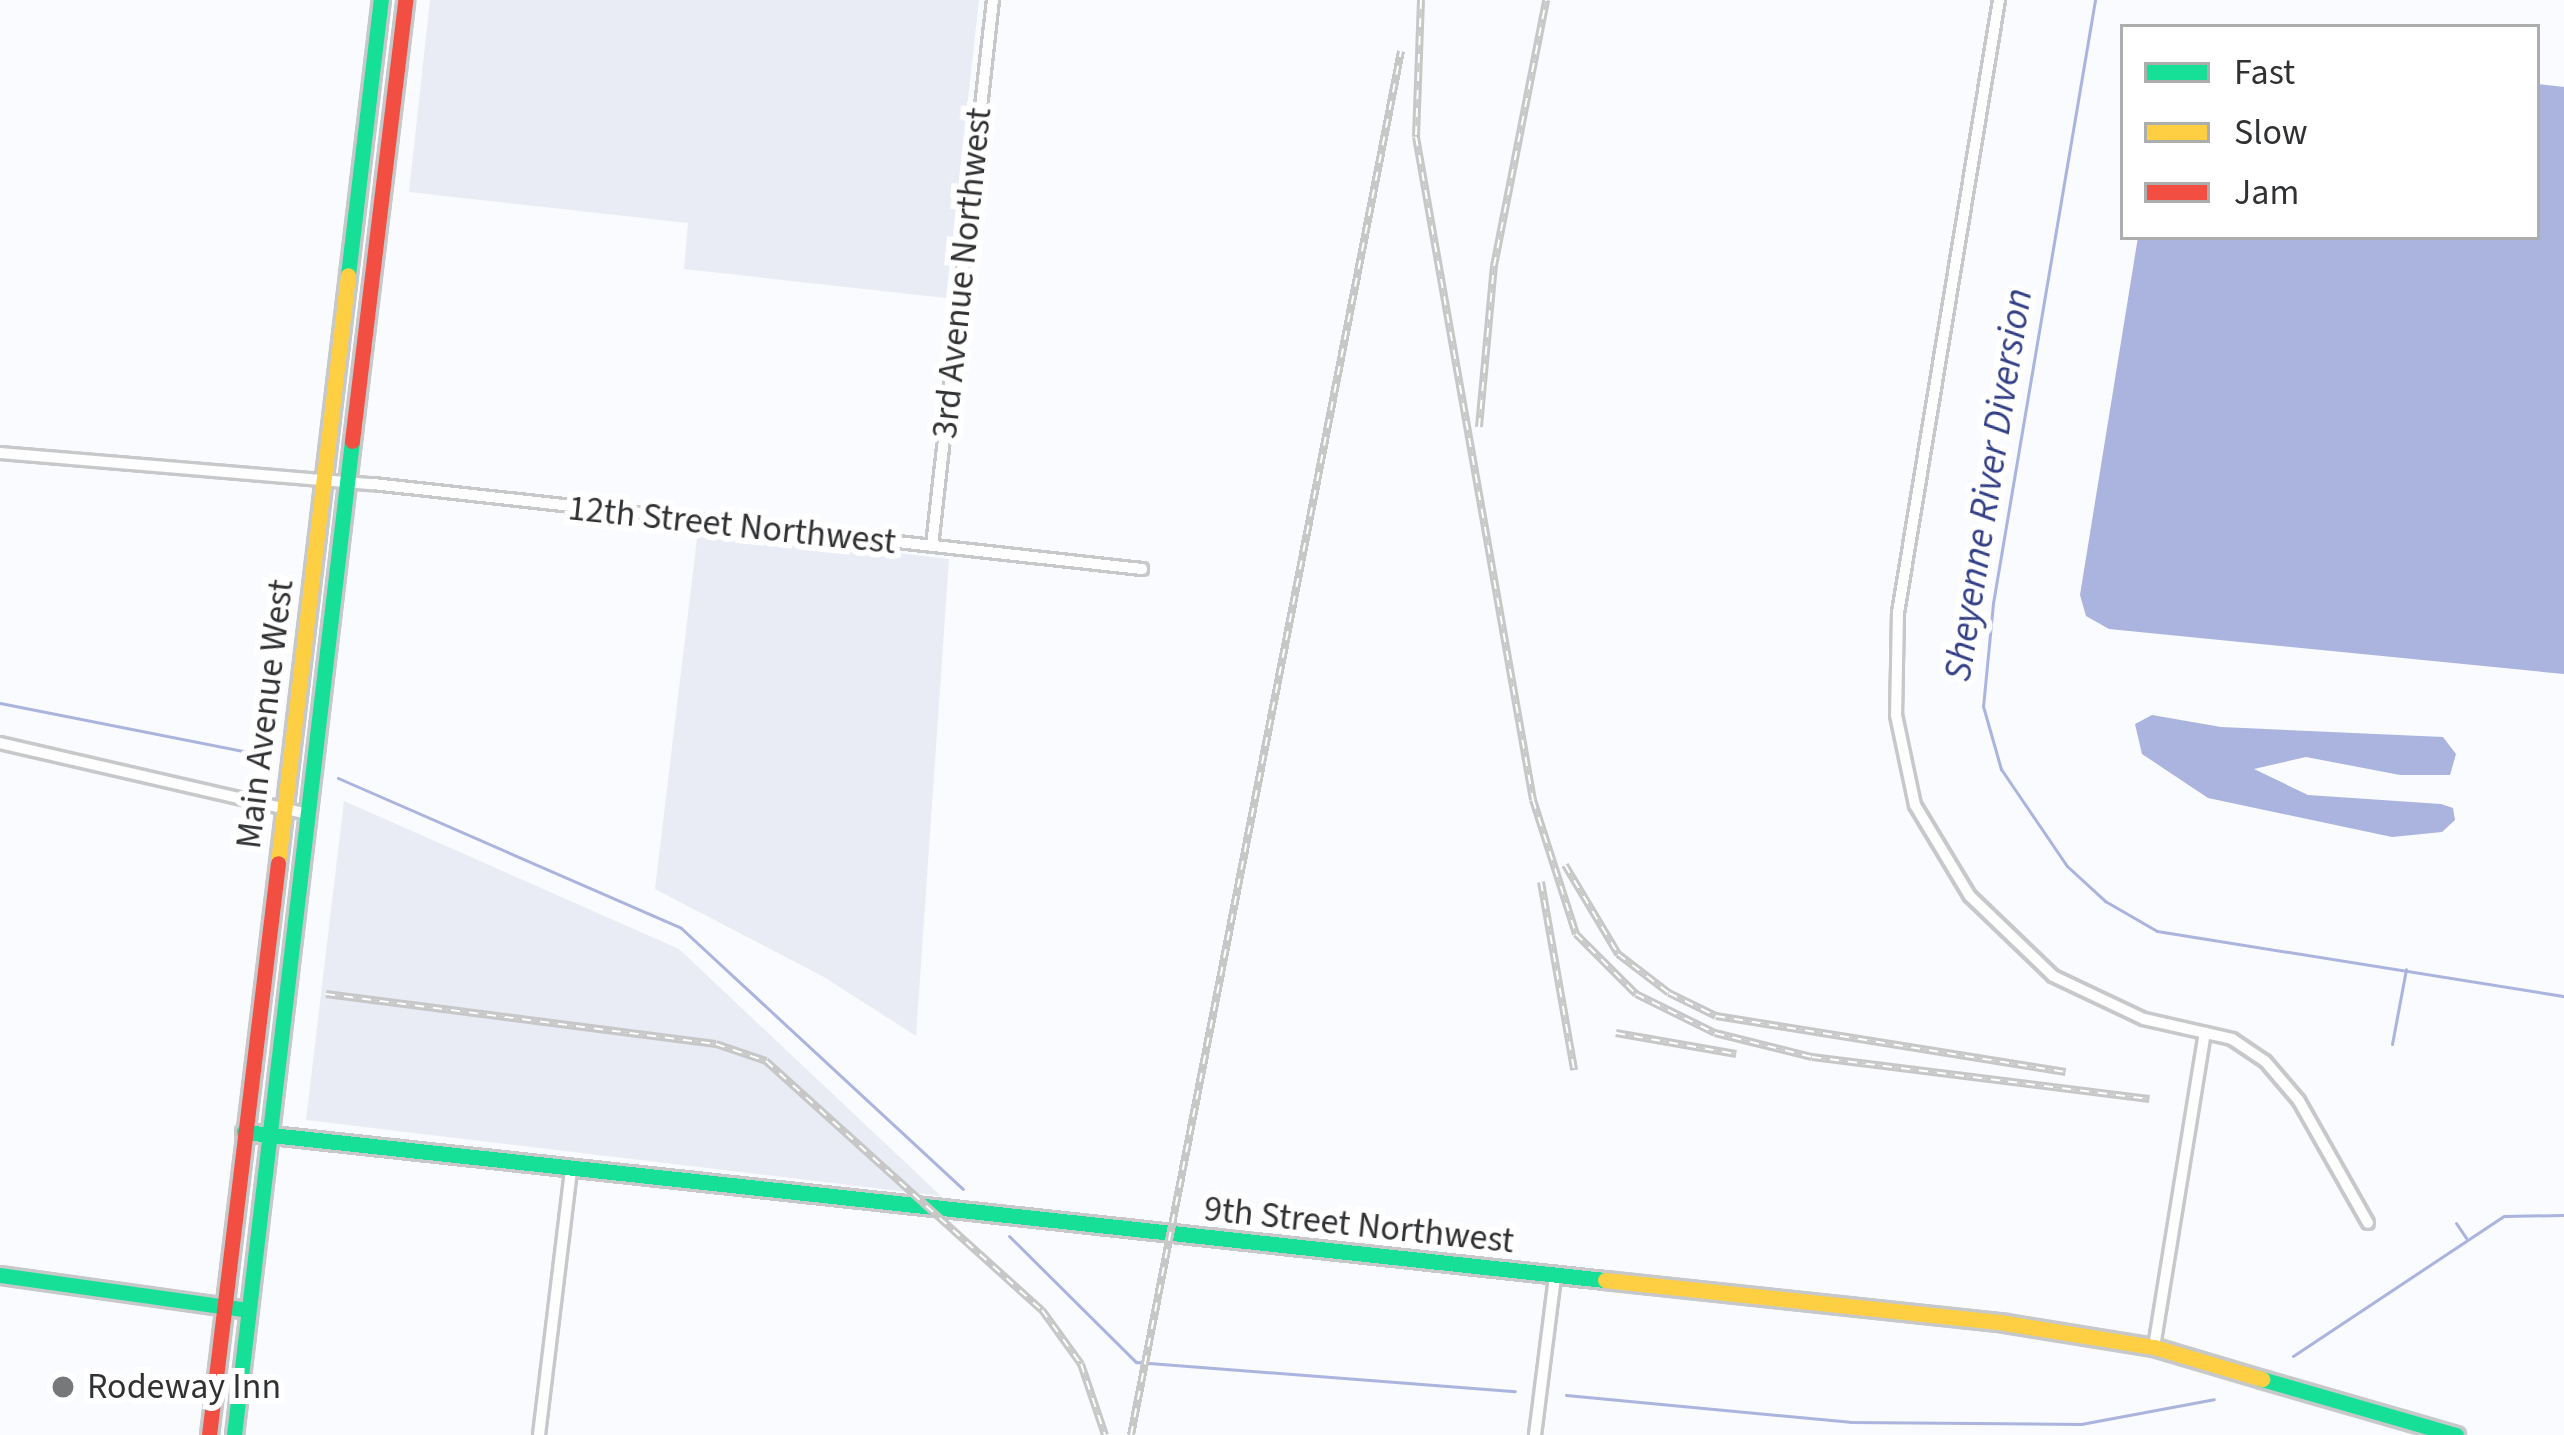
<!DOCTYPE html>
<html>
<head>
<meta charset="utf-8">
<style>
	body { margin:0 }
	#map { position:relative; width:2564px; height:1435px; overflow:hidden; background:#f9fbfe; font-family:"Source Sans 3",sans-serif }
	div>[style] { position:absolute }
	.built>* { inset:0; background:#e9ecf5 }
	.water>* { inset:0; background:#aab4de }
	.stream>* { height:3px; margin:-1.5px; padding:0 1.5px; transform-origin:1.5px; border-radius:1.5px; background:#aab4de }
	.roads { filter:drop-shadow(3px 0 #c7c8ca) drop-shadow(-3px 0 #c7c8ca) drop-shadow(0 3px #c7c8ca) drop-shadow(0 -3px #c7c8ca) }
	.street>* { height:10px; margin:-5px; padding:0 5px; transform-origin:5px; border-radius:5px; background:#fefeff }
	.fast>* { height:15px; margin:-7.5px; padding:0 7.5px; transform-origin:7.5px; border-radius:7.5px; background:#16e098 }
	.slow>* { height:15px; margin:-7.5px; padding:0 7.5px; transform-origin:7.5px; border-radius:7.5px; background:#ffcf43 }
	.jam>* { height:15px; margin:-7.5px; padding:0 7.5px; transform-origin:7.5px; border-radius:7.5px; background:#f24e42 }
	.rail>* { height:8px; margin-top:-4px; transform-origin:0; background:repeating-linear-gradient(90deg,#fff 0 9px,#c7c7c8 0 18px); box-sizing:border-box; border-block:3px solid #c7c7c8 }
	.dots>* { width:33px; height:33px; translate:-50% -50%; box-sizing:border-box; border:6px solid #fff; border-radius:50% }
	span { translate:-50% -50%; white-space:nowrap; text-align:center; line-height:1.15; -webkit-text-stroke:12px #fff; paint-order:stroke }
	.street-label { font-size:36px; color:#303133 }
	.poi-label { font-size:36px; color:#303133 }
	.left { translate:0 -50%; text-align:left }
	.water-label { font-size:39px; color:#333f85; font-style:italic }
	.legend { position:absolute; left:2120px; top:24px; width:420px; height:216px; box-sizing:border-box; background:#fff; border:3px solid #acadad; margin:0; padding:15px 21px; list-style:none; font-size:36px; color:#303133 }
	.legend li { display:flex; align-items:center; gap:24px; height:60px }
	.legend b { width:60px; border:3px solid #acadad }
</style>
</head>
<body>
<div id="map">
	<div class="built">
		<div style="clip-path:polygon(430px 0,979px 0,946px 298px,684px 269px,688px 223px,409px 192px)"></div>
		<div style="clip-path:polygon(698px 530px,949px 559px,916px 1036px,824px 977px,655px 889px)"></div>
		<div style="clip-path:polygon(344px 801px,679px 949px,941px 1196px,306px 1120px)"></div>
	</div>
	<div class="water">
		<div style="clip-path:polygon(2537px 84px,2564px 87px,2564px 674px,2109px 629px,2086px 616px,2080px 595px,2138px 237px,2537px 237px)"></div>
		<div style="clip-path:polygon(2152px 715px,2221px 727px,2443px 737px,2456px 754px,2450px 775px,2400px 775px,2306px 757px,2254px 769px,2308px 795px,2441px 804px,2453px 808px,2455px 820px,2442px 832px,2392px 837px,2208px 798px,2142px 754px,2135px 724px)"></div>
	</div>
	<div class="stream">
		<div style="left:2095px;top:0;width:612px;rotate:99.6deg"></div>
		<div style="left:1993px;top:603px;width:103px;rotate:95.5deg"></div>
		<div style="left:1983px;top:706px;width:66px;rotate:74.1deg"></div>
		<div style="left:2001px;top:769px;width:117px;rotate:55.8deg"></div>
		<div style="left:2067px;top:866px;width:52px;rotate:42.6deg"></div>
		<div style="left:2105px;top:901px;width:60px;rotate:30deg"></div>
		<div style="left:2157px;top:931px;width:412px;rotate:9.1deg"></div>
		<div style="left:0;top:703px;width:267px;rotate:11.2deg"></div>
		<div style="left:338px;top:778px;width:374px;rotate:23.6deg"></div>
		<div style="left:681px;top:928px;width:384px;rotate:42.8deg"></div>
		<div style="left:2392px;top:1044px;width:76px;rotate:-79.4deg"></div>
		<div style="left:2456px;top:1223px;width:18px;rotate:56deg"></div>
		<div style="left:1009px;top:1236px;width:179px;rotate:44.8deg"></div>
		<div style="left:1136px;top:1362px;width:380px;rotate:4.4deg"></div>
		<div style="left:2293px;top:1356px;width:253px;rotate:-33.6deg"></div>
		<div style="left:2504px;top:1216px;width:60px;rotate:-1deg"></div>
		<div style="left:1566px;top:1395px;width:285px;rotate:5.4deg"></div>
		<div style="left:1850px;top:1422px;width:231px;rotate:0.5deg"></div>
		<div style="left:2081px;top:1424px;width:135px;rotate:-10.6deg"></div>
	</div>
	<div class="roads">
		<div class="street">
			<div style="left:1999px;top:0;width:621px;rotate:99.36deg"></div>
			<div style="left:1898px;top:613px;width:102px;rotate:91.1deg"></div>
			<div style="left:1896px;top:715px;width:92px;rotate:78.1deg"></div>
			<div style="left:1915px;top:805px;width:106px;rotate:58.9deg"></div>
			<div style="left:1970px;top:896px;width:115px;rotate:43.9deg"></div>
			<div style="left:2053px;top:976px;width:101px;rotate:25.3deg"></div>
			<div style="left:2144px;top:1019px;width:90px;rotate:12.8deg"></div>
			<div style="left:2232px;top:1039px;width:40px;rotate:34deg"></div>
			<div style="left:2265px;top:1061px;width:52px;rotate:49.6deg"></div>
			<div style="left:2299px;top:1101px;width:140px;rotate:60.5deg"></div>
			<div style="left:0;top:453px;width:374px;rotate:4.8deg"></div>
			<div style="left:373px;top:484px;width:774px;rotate:6.31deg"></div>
			<div style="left:932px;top:546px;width:549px;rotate:-83.63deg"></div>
			<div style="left:0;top:743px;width:316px;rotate:13deg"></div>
			<div style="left:2154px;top:1347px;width:318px;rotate:-80.8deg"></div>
			<div style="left:539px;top:1435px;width:266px;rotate:-83.1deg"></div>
			<div style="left:1535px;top:1435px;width:160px;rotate:-82.8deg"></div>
		</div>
		<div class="fast">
			<div style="left:348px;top:275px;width:277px;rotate:-83.2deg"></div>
			<div style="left:244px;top:1132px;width:1369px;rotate:6.21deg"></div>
			<div style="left:0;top:1275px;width:250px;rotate:8deg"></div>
			<div style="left:2262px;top:1379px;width:202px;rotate:16.1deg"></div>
			<div style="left:234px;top:1435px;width:1001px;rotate:-83.23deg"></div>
		</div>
		<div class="slow">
			<div style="left:278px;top:863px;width:592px;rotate:-83.21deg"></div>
			<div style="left:1605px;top:1280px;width:402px;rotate:6.1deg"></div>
			<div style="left:2005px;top:1323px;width:151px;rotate:9.2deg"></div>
			<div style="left:2154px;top:1347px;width:113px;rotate:16.5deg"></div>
		</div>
		<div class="jam">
			<div style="left:352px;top:441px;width:444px;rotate:-83.1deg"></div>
			<div style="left:209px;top:1435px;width:576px;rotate:-83.12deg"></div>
		</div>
	</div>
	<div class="rail">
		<div style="left:1421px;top:0;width:137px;rotate:92.1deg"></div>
		<div style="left:1416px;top:137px;width:673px;rotate:79.99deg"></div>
		<div style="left:1533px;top:800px;width:141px;rotate:72.2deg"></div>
		<div style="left:1576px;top:934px;width:85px;rotate:45deg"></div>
		<div style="left:1636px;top:994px;width:88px;rotate:26.3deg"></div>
		<div style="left:1715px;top:1033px;width:100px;rotate:13.9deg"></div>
		<div style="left:1812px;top:1057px;width:340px;rotate:7.1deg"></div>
		<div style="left:1479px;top:427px;width:162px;rotate:-84.7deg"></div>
		<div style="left:1494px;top:266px;width:271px;rotate:-78.9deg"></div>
		<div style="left:1565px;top:865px;width:104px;rotate:59.2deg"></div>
		<div style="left:1618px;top:954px;width:64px;rotate:37.4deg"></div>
		<div style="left:1669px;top:993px;width:52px;rotate:26.1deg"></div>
		<div style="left:1716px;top:1016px;width:354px;rotate:9.1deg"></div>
		<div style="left:1541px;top:882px;width:191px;rotate:80deg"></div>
		<div style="left:326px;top:994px;width:393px;rotate:7.3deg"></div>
		<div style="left:716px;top:1044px;width:53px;rotate:18.8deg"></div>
		<div style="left:766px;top:1061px;width:372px;rotate:42.1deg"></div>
		<div style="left:1042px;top:1310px;width:67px;rotate:54.2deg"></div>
		<div style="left:1081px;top:1364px;width:75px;rotate:71.3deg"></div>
		<div style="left:1616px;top:1033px;width:122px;rotate:9.9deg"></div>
		<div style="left:1131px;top:1435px;width:1410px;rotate:-78.96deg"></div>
	</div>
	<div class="dots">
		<div style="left:63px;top:1387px;background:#76787a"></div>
	</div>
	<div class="street-label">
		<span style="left:962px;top:273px;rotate:-84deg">3rd Avenue Northwest</span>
		<span style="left:732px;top:525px;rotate:6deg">12th Street Northwest</span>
		<span style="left:265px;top:714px;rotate:-83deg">Main Avenue West</span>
		<span style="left:1359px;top:1225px;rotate:6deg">9th Street Northwest</span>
	</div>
	<div class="poi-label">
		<span class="left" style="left:87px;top:1387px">Rodeway Inn</span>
	</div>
	<div class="water-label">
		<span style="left:1989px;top:485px;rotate:-81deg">Sheyenne River Diversion</span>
	</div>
	<ul class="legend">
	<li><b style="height:15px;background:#16e098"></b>Fast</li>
	<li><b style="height:15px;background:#ffcf43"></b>Slow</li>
	<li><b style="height:15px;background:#f24e42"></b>Jam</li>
	</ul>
</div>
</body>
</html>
